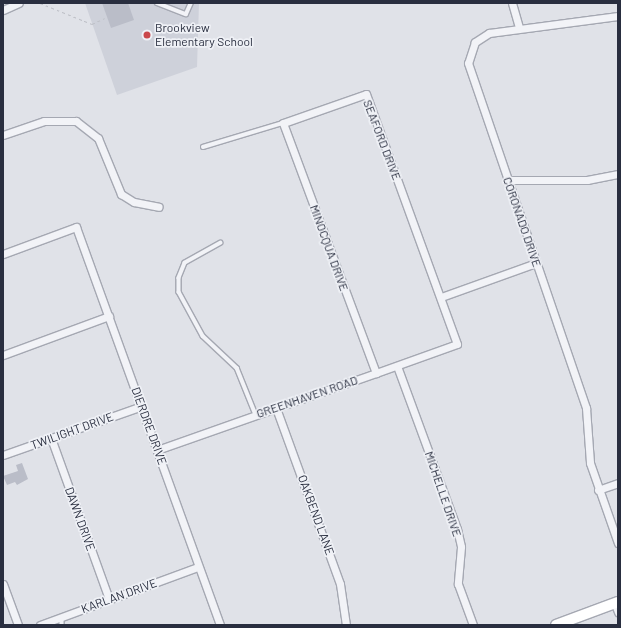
<!DOCTYPE html>
<html>
<head>
<meta charset="utf-8">
<style>
	body { margin:0 }
	#map { position:relative; width:621px; height:628px; overflow:hidden; background:#e0e2e8; font-family:Barlow,sans-serif }
	div>[style] { position:absolute }
	.built>* { inset:0; background:#ced1da }
	.building>* { inset:0; background:#babdc8 }
	.path>* { height:1px; margin-top:-0.5px; transform-origin:0; background:repeating-linear-gradient(90deg,#bec0c7 0 3px,transparent 0 6px) }
	.roads { filter:drop-shadow(1px 0 #a5a8b2) drop-shadow(-1px 0 #a5a8b2) drop-shadow(0 1px #a5a8b2) drop-shadow(0 -1px #a5a8b2) }
	.lane>* { height:3.5px; margin:-1.75px; padding:0 1.75px; transform-origin:1.75px; border-radius:1.75px; background:#f2f3f7 }
	.street>* { height:7px; margin:-3.5px; padding:0 3.5px; transform-origin:3.5px; border-radius:3.5px; background:#f2f3f7 }
	.secondary>* { height:10px; margin:-5px; padding:0 5px; transform-origin:5px; border-radius:5px; background:#fff }
	.dots>* { width:11px; height:11px; translate:-50% -50%; box-sizing:border-box; border:2px solid #eff1f6; border-radius:50% }
	span { translate:-50% -50%; white-space:nowrap; text-align:center; line-height:1.15; -webkit-text-stroke:3.5px #eff1f6; paint-order:stroke }
	.poi-label { font-size:12px; color:#292e3f }
	.left { translate:0 -50%; text-align:left }
	.street-label { font-size:12px; color:#292e3f }
	.frame { position:absolute; inset:0; border:4px solid #292e3f; pointer-events:none }
</style>
</head>
<body>
<div id="map">
	<div class="built">
		<div style="clip-path:polygon(85px 3px,199px 3px,197px 67px,117px 95px)"></div>
	</div>
	<div class="building">
		<div style="clip-path:polygon(102px 3px,128px 3px,134px 20px,111px 28px)"></div>
		<div style="clip-path:polygon(22px 463px,28px 479px,17px 485px,15px 482px,7px 485px,3px 476px,18px 471px,16px 465px)"></div>
	</div>
	<div class="path">
		<div style="left:40px;top:3px;width:56px;rotate:22deg"></div>
		<div style="left:92px;top:24px;width:14px;rotate:-25deg"></div>
	</div>
	<div class="roads">
		<div class="lane">
			<div style="left:157px;top:3px;width:31px;rotate:21deg"></div>
			<div style="left:186px;top:14px;width:12px;rotate:-66deg"></div>
			<div style="left:203px;top:147px;width:84px;rotate:-16.7deg"></div>
			<div style="left:221px;top:243px;width:41px;rotate:150.9deg"></div>
			<div style="left:185px;top:263px;width:16px;rotate:112deg"></div>
			<div style="left:179px;top:278px;width:14px;rotate:90deg"></div>
			<div style="left:179px;top:292px;width:50px;rotate:61.4deg"></div>
			<div style="left:203px;top:336px;width:47px;rotate:43.3deg"></div>
			<div style="left:237px;top:368px;width:51px;rotate:68deg"></div>
			<div style="left:62px;top:617px;width:8px;rotate:90deg"></div>
		</div>
		<div class="street">
			<div style="left:512px;top:3px;width:25px;rotate:74deg"></div>
			<div style="left:3px;top:10px;width:17px;rotate:-24deg"></div>
			<div style="left:618px;top:16px;width:130px;rotate:172.5deg"></div>
			<div style="left:489px;top:33px;width:17px;rotate:147deg"></div>
			<div style="left:475px;top:42px;width:22px;rotate:108deg"></div>
			<div style="left:468px;top:63px;width:365px;rotate:71.1deg"></div>
			<div style="left:586px;top:408px;width:55px;rotate:85.8deg"></div>
			<div style="left:590px;top:463px;width:85px;rotate:70.7deg"></div>
			<div style="left:3px;top:135px;width:43px;rotate:-18.9deg"></div>
			<div style="left:44px;top:121px;width:32px"></div>
			<div style="left:76px;top:121px;width:28px;rotate:38deg"></div>
			<div style="left:98px;top:138px;width:61px;rotate:67.7deg"></div>
			<div style="left:121px;top:194px;width:15px;rotate:32deg"></div>
			<div style="left:134px;top:202px;width:25px;rotate:11deg"></div>
			<div style="left:507px;top:180px;width:80px"></div>
			<div style="left:587px;top:180px;width:32px;rotate:-11deg"></div>
			<div style="left:3px;top:254px;width:78px;rotate:-20.3deg"></div>
			<div style="left:76px;top:227px;width:423px;rotate:70.1deg"></div>
			<div style="left:441px;top:297px;width:101px;rotate:-19.7deg"></div>
			<div style="left:3px;top:355px;width:113px;rotate:-20.2deg"></div>
			<div style="left:397px;top:366px;width:174px;rotate:69.8deg"></div>
			<div style="left:457px;top:529px;width:18px;rotate:77deg"></div>
			<div style="left:461px;top:547px;width:37px;rotate:95deg"></div>
			<div style="left:458px;top:584px;width:44px;rotate:69.9deg"></div>
			<div style="left:276px;top:408px;width:187px;rotate:70deg"></div>
			<div style="left:340px;top:584px;width:41px;rotate:81.7deg"></div>
			<div style="left:51px;top:438px;width:171px;rotate:70.2deg"></div>
			<div style="left:157px;top:450px;width:126px;rotate:-19.4deg"></div>
			<div style="left:276px;top:408px;width:106px;rotate:-19.3deg"></div>
			<div style="left:376px;top:373px;width:86px;rotate:-19.7deg"></div>
			<div style="left:457px;top:344px;width:266px;rotate:-110deg"></div>
			<div style="left:366px;top:94px;width:88px;rotate:160.7deg"></div>
			<div style="left:283px;top:123px;width:267px;rotate:69.6deg"></div>
			<div style="left:3px;top:455px;width:147px;rotate:-19.4deg"></div>
			<div style="left:598px;top:490px;width:21px;rotate:-19deg"></div>
			<div style="left:3px;top:584px;width:44px;rotate:69.9deg"></div>
			<div style="left:615px;top:604px;width:9px;rotate:69deg"></div>
			<div style="left:40px;top:625px;width:168px;rotate:-20.2deg"></div>
		</div>
		<div class="secondary">
			<div style="left:556px;top:625px;width:66px;rotate:-20.4deg"></div>
		</div>
	</div>
	<div class="dots">
		<div style="left:147px;top:35px;background:#ca484b"></div>
	</div>
	<div class="poi-label">
		<span class="left" style="left:155px;top:35px">Brookview<br>Elementary School</span>
	</div>
	<div class="street-label">
		<span style="left:382px;top:140px;rotate:69deg">SEAFORD DRIVE</span>
		<span style="left:522px;top:222px;rotate:71deg">CORONADO DRIVE</span>
		<span style="left:329px;top:248px;rotate:70deg">MINOCQUA DRIVE</span>
		<span style="left:307px;top:397px;rotate:-19deg">GREENHAVEN ROAD</span>
		<span style="left:149px;top:426px;rotate:70deg">DIERDRE DRIVE</span>
		<span style="left:72px;top:431px;rotate:-20deg">TWILIGHT DRIVE</span>
		<span style="left:443px;top:494px;rotate:71deg">MICHELLE DRIVE</span>
		<span style="left:316px;top:515px;rotate:70deg">OAKBEND LANE</span>
		<span style="left:80px;top:519px;rotate:70deg">DAWN DRIVE</span>
		<span style="left:119px;top:596px;rotate:-20deg">KARLAN DRIVE</span>
	</div>
	<div class="frame"></div>
</div>
</body>
</html>
